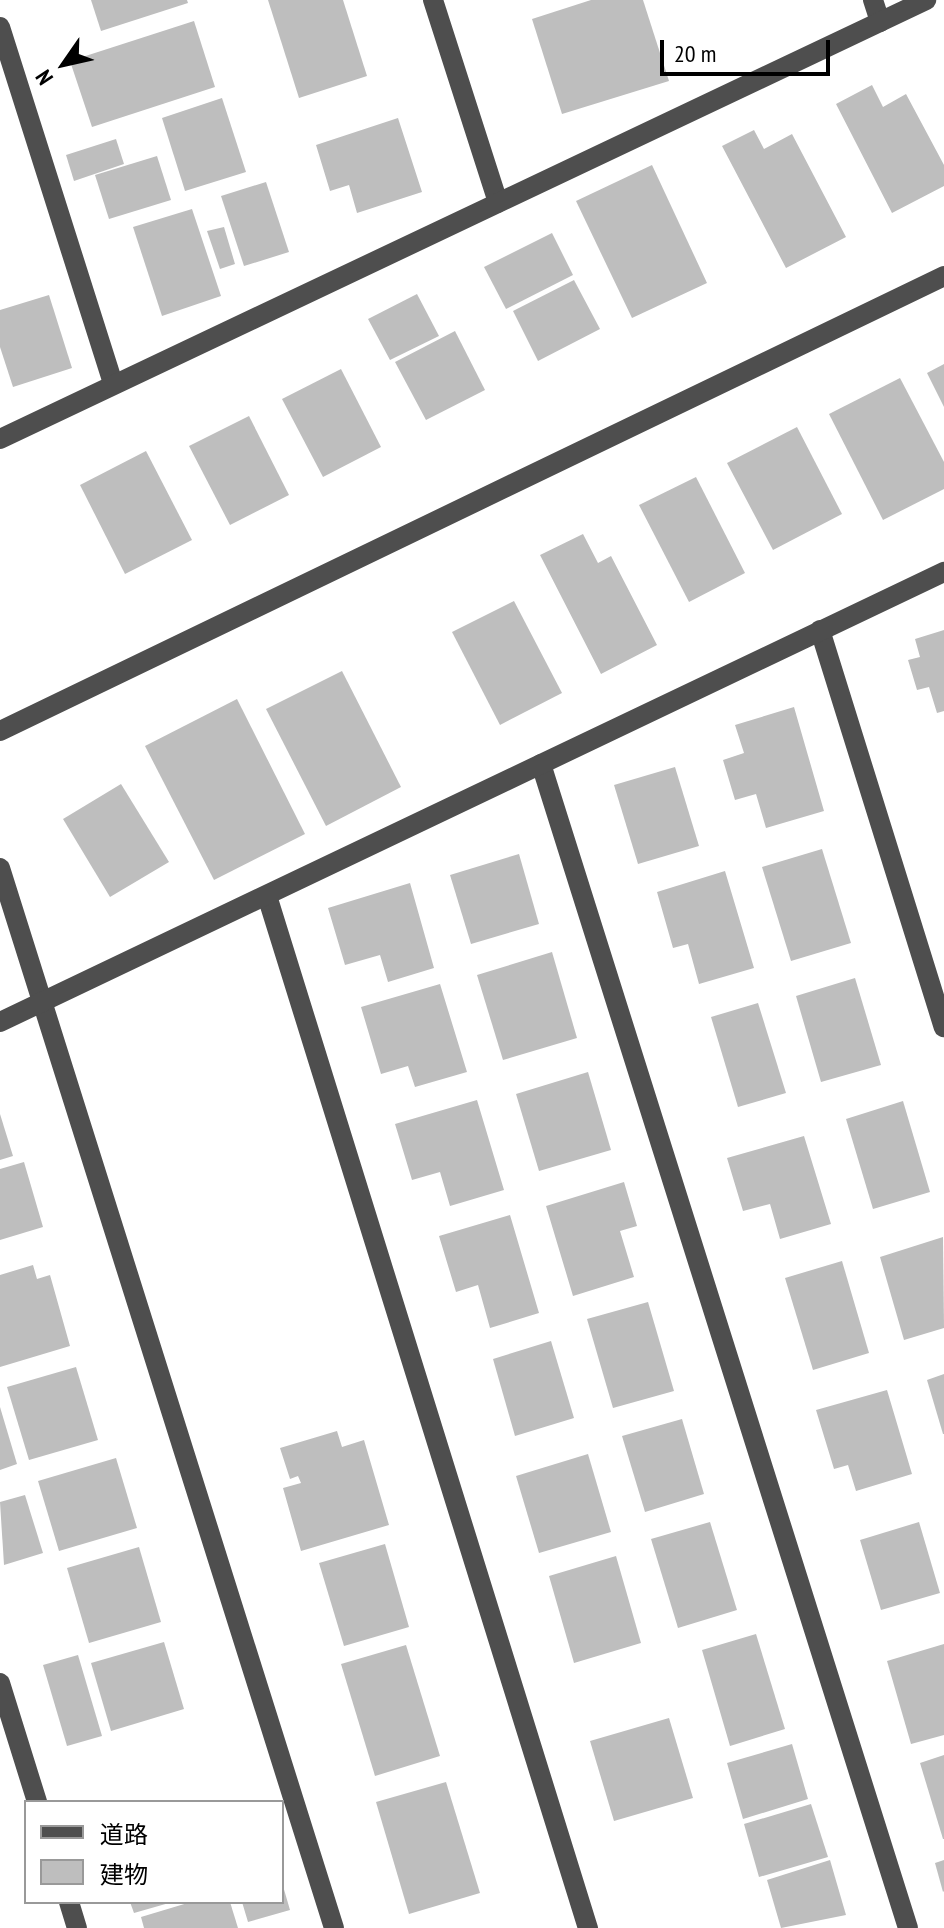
<!DOCTYPE html>
<html>
<head>
<meta charset="utf-8">
<style>
	body { margin:0 }
	#map { position:relative; width:944px; height:1928px; overflow:hidden; background:#fff; font-family:"PT Sans Narrow","Noto Sans JP",sans-serif }
	div>[style] { position:absolute }
	.building>* { inset:0; background:#bebebe }
	.minor>* { height:20px; margin:-10px; padding:0 10px; transform-origin:10px; border-radius:10px; background:#4e4e4e }
	span { translate:-50% -50%; white-space:nowrap; text-align:center; line-height:1.15; -webkit-text-stroke:7px #fff; paint-order:stroke }
	.legend { position:absolute; left:24px; top:1800px; width:260px; height:104px; box-sizing:border-box; background:#fff; border:2px solid #999; margin:0; padding:10px 14px; list-style:none; font-size:24px; color:#000 }
	.legend li { display:flex; align-items:center; gap:16px; height:40px }
	.legend b { width:40px; border:2px solid #999 }
	.north { position:absolute; left:24px; top:24px; width:80px; height:80px; -webkit-text-stroke:6px #fff; paint-order:stroke; rotate:236deg; font-size:22px; font-weight:700; line-height:32px; text-align:center; color:#000 }
	.north::after { content:''; display:block; margin:auto; width:28px; height:36px; background:#000; clip-path:polygon(50% 0,100% 100%,50% 72%,0 100%) }
	.scale { position:absolute; left:660px; top:40px; width:170px; height:36px; box-sizing:border-box; border:4px solid #000; border-top:0; padding-left:10px; font-size:24px; line-height:28px; white-space:nowrap; color:#000; -webkit-text-stroke:6px #fff; paint-order:stroke }
</style>
</head>
<body>
<div id="map">
	<div class="building">
		<div style="clip-path:polygon(91px 0,187px 0,188px 3px,101px 31px)"></div>
		<div style="clip-path:polygon(268px 0,343px 0,367px 76px,299px 98px)"></div>
		<div style="clip-path:polygon(591px 0,643px 0,669px 81px,562px 114px,532px 19px)"></div>
		<div style="clip-path:polygon(194px 21px,215px 87px,92px 127px,70px 61px)"></div>
		<div style="clip-path:polygon(872px 85px,883px 107px,906px 94px,944px 165px,944px 186px,892px 213px,836px 104px)"></div>
		<div style="clip-path:polygon(222px 98px,246px 172px,185px 191px,162px 118px)"></div>
		<div style="clip-path:polygon(398px 118px,422px 192px,357px 213px,349px 185px,330px 191px,316px 145px)"></div>
		<div style="clip-path:polygon(754px 130px,764px 149px,792px 134px,846px 237px,786px 268px,722px 146px)"></div>
		<div style="clip-path:polygon(116px 139px,124px 164px,74px 181px,66px 155px)"></div>
		<div style="clip-path:polygon(157px 156px,171px 200px,109px 219px,95px 175px)"></div>
		<div style="clip-path:polygon(652px 165px,707px 283px,632px 318px,576px 201px)"></div>
		<div style="clip-path:polygon(266px 182px,289px 252px,244px 266px,221px 196px)"></div>
		<div style="clip-path:polygon(192px 209px,221px 296px,162px 316px,133px 227px)"></div>
		<div style="clip-path:polygon(224px 227px,235px 264px,220px 269px,207px 231px)"></div>
		<div style="clip-path:polygon(552px 233px,573px 275px,506px 309px,484px 267px)"></div>
		<div style="clip-path:polygon(574px 280px,600px 329px,538px 361px,513px 311px)"></div>
		<div style="clip-path:polygon(417px 294px,439px 336px,390px 360px,368px 319px)"></div>
		<div style="clip-path:polygon(49px 295px,72px 368px,13px 387px,0 347px,0 310px)"></div>
		<div style="clip-path:polygon(455px 331px,485px 390px,426px 420px,395px 362px)"></div>
		<div style="clip-path:polygon(944px 364px,944px 407px,927px 373px)"></div>
		<div style="clip-path:polygon(341px 369px,381px 447px,323px 477px,282px 399px)"></div>
		<div style="clip-path:polygon(900px 378px,944px 462px,944px 489px,883px 520px,829px 414px)"></div>
		<div style="clip-path:polygon(249px 416px,289px 495px,230px 525px,189px 446px)"></div>
		<div style="clip-path:polygon(797px 427px,842px 514px,773px 550px,727px 463px)"></div>
		<div style="clip-path:polygon(146px 451px,192px 540px,125px 574px,80px 485px)"></div>
		<div style="clip-path:polygon(696px 477px,745px 573px,689px 602px,639px 505px)"></div>
		<div style="clip-path:polygon(583px 534px,598px 563px,611px 556px,657px 645px,601px 674px,540px 555px)"></div>
		<div style="clip-path:polygon(514px 601px,562px 693px,500px 725px,452px 632px)"></div>
		<div style="clip-path:polygon(944px 630px,944px 711px,937px 713px,929px 687px,917px 690px,908px 660px,920px 657px,915px 639px)"></div>
		<div style="clip-path:polygon(342px 671px,401px 787px,326px 826px,266px 709px)"></div>
		<div style="clip-path:polygon(237px 699px,305px 834px,214px 880px,145px 746px)"></div>
		<div style="clip-path:polygon(794px 707px,824px 811px,766px 828px,756px 794px,735px 800px,723px 760px,744px 753px,735px 725px)"></div>
		<div style="clip-path:polygon(675px 767px,699px 846px,638px 864px,614px 785px)"></div>
		<div style="clip-path:polygon(121px 784px,169px 862px,110px 897px,63px 819px)"></div>
		<div style="clip-path:polygon(822px 849px,851px 943px,791px 961px,762px 867px)"></div>
		<div style="clip-path:polygon(519px 854px,539px 924px,471px 944px,450px 875px)"></div>
		<div style="clip-path:polygon(725px 871px,754px 968px,699px 984px,688px 944px,673px 948px,657px 892px)"></div>
		<div style="clip-path:polygon(410px 883px,434px 968px,388px 982px,380px 955px,345px 965px,328px 908px)"></div>
		<div style="clip-path:polygon(552px 952px,577px 1038px,503px 1060px,477px 975px)"></div>
		<div style="clip-path:polygon(855px 978px,881px 1065px,821px 1082px,796px 996px)"></div>
		<div style="clip-path:polygon(440px 984px,467px 1072px,415px 1087px,408px 1066px,381px 1074px,361px 1007px)"></div>
		<div style="clip-path:polygon(758px 1003px,786px 1093px,738px 1107px,711px 1017px)"></div>
		<div style="clip-path:polygon(588px 1072px,611px 1150px,539px 1171px,516px 1094px)"></div>
		<div style="clip-path:polygon(477px 1100px,504px 1190px,450px 1206px,440px 1172px,412px 1180px,395px 1124px)"></div>
		<div style="clip-path:polygon(903px 1101px,930px 1192px,873px 1209px,846px 1119px)"></div>
		<div style="clip-path:polygon(0 1114px,13px 1156px,0 1160px)"></div>
		<div style="clip-path:polygon(804px 1136px,831px 1224px,780px 1239px,770px 1204px,743px 1211px,727px 1158px)"></div>
		<div style="clip-path:polygon(24px 1162px,43px 1227px,0 1240px,0 1169px)"></div>
		<div style="clip-path:polygon(624px 1182px,637px 1226px,620px 1231px,634px 1277px,573px 1296px,546px 1206px)"></div>
		<div style="clip-path:polygon(510px 1215px,539px 1313px,490px 1328px,478px 1285px,456px 1292px,439px 1236px)"></div>
		<div style="clip-path:polygon(943px 1237px,944px 1328px,904px 1340px,880px 1257px)"></div>
		<div style="clip-path:polygon(842px 1261px,869px 1353px,813px 1370px,785px 1278px)"></div>
		<div style="clip-path:polygon(33px 1265px,37px 1279px,50px 1275px,70px 1346px,0 1367px,0 1275px)"></div>
		<div style="clip-path:polygon(648px 1302px,674px 1391px,613px 1408px,587px 1319px)"></div>
		<div style="clip-path:polygon(551px 1341px,574px 1418px,515px 1436px,493px 1359px)"></div>
		<div style="clip-path:polygon(76px 1367px,98px 1440px,29px 1460px,7px 1387px)"></div>
		<div style="clip-path:polygon(944px 1374px,944px 1434px,943px 1434px,927px 1380px)"></div>
		<div style="clip-path:polygon(887px 1390px,912px 1474px,856px 1491px,848px 1465px,834px 1469px,816px 1410px)"></div>
		<div style="clip-path:polygon(0 1407px,17px 1464px,0 1470px)"></div>
		<div style="clip-path:polygon(682px 1419px,704px 1494px,645px 1512px,622px 1436px)"></div>
		<div style="clip-path:polygon(337px 1431px,342px 1447px,364px 1440px,389px 1525px,301px 1551px,283px 1488px,301px 1483px,298px 1476px,290px 1479px,280px 1448px)"></div>
		<div style="clip-path:polygon(588px 1454px,611px 1532px,539px 1553px,516px 1476px)"></div>
		<div style="clip-path:polygon(116px 1458px,137px 1528px,59px 1551px,38px 1481px)"></div>
		<div style="clip-path:polygon(25px 1495px,43px 1553px,4px 1565px,0 1502px)"></div>
		<div style="clip-path:polygon(710px 1522px,737px 1610px,678px 1628px,651px 1539px)"></div>
		<div style="clip-path:polygon(919px 1522px,940px 1593px,881px 1610px,860px 1540px)"></div>
		<div style="clip-path:polygon(385px 1544px,409px 1627px,344px 1646px,319px 1563px)"></div>
		<div style="clip-path:polygon(139px 1547px,161px 1622px,89px 1643px,67px 1568px)"></div>
		<div style="clip-path:polygon(616px 1556px,641px 1643px,574px 1663px,549px 1576px)"></div>
		<div style="clip-path:polygon(756px 1634px,785px 1729px,730px 1746px,702px 1650px)"></div>
		<div style="clip-path:polygon(164px 1642px,184px 1709px,111px 1731px,91px 1663px)"></div>
		<div style="clip-path:polygon(944px 1644px,944px 1735px,911px 1744px,887px 1661px)"></div>
		<div style="clip-path:polygon(406px 1645px,440px 1756px,375px 1776px,341px 1664px)"></div>
		<div style="clip-path:polygon(78px 1655px,102px 1736px,67px 1746px,43px 1665px)"></div>
		<div style="clip-path:polygon(669px 1718px,693px 1798px,614px 1821px,590px 1741px)"></div>
		<div style="clip-path:polygon(792px 1744px,808px 1799px,743px 1819px,727px 1763px)"></div>
		<div style="clip-path:polygon(944px 1755px,944px 1839px,943px 1839px,920px 1763px)"></div>
		<div style="clip-path:polygon(446px 1782px,480px 1893px,409px 1914px,376px 1802px)"></div>
		<div style="clip-path:polygon(811px 1804px,828px 1857px,759px 1877px,744px 1824px)"></div>
		<div style="clip-path:polygon(830px 1860px,846px 1915px,781px 1928px,767px 1880px)"></div>
		<div style="clip-path:polygon(944px 1860px,944px 1891px,943px 1892px,935px 1863px)"></div>
		<div style="clip-path:polygon(283px 1886px,290px 1910px,248px 1922px,242px 1902px,282px 1902px)"></div>
		<div style="clip-path:polygon(130px 1902px,169px 1902px,169px 1903px,134px 1913px)"></div>
		<div style="clip-path:polygon(191px 1902px,230px 1902px,238px 1928px,144px 1928px,141px 1917px)"></div>
	</div>
	<div class="minor">
		<div style="left:433px;top:0;width:213px;rotate:72.2deg"></div>
		<div style="left:873px;top:0;width:23px;rotate:72deg"></div>
		<div style="left:0;top:27px;width:374px;rotate:72.4deg"></div>
		<div style="left:0;top:439px;width:1025px;rotate:-25.36deg"></div>
		<div style="left:820px;top:630px;width:416px;rotate:72.7deg"></div>
		<div style="left:0;top:731px;width:1048px;rotate:-25.73deg"></div>
		<div style="left:541px;top:764px;width:1220px;rotate:72.5deg"></div>
		<div style="left:0;top:868px;width:1111px;rotate:72.51deg"></div>
		<div style="left:268px;top:899px;width:1078px;rotate:72.73deg"></div>
		<div style="left:0;top:1022px;width:1046px;rotate:-25.49deg"></div>
		<div style="left:0;top:1683px;width:125px;rotate:72.7deg"></div>
		<div style="left:69px;top:1902px;width:27px;rotate:73deg"></div>
	</div>
	<ul class="legend">
	<li><b style="height:10px;background:#4e4e4e"></b>道路</li>
	<li><b style="height:22px;background:#bebebe"></b>建物</li>
	</ul>
	<div class="north">N</div>
	<div class="scale">20 m</div>
</div>
</body>
</html>
